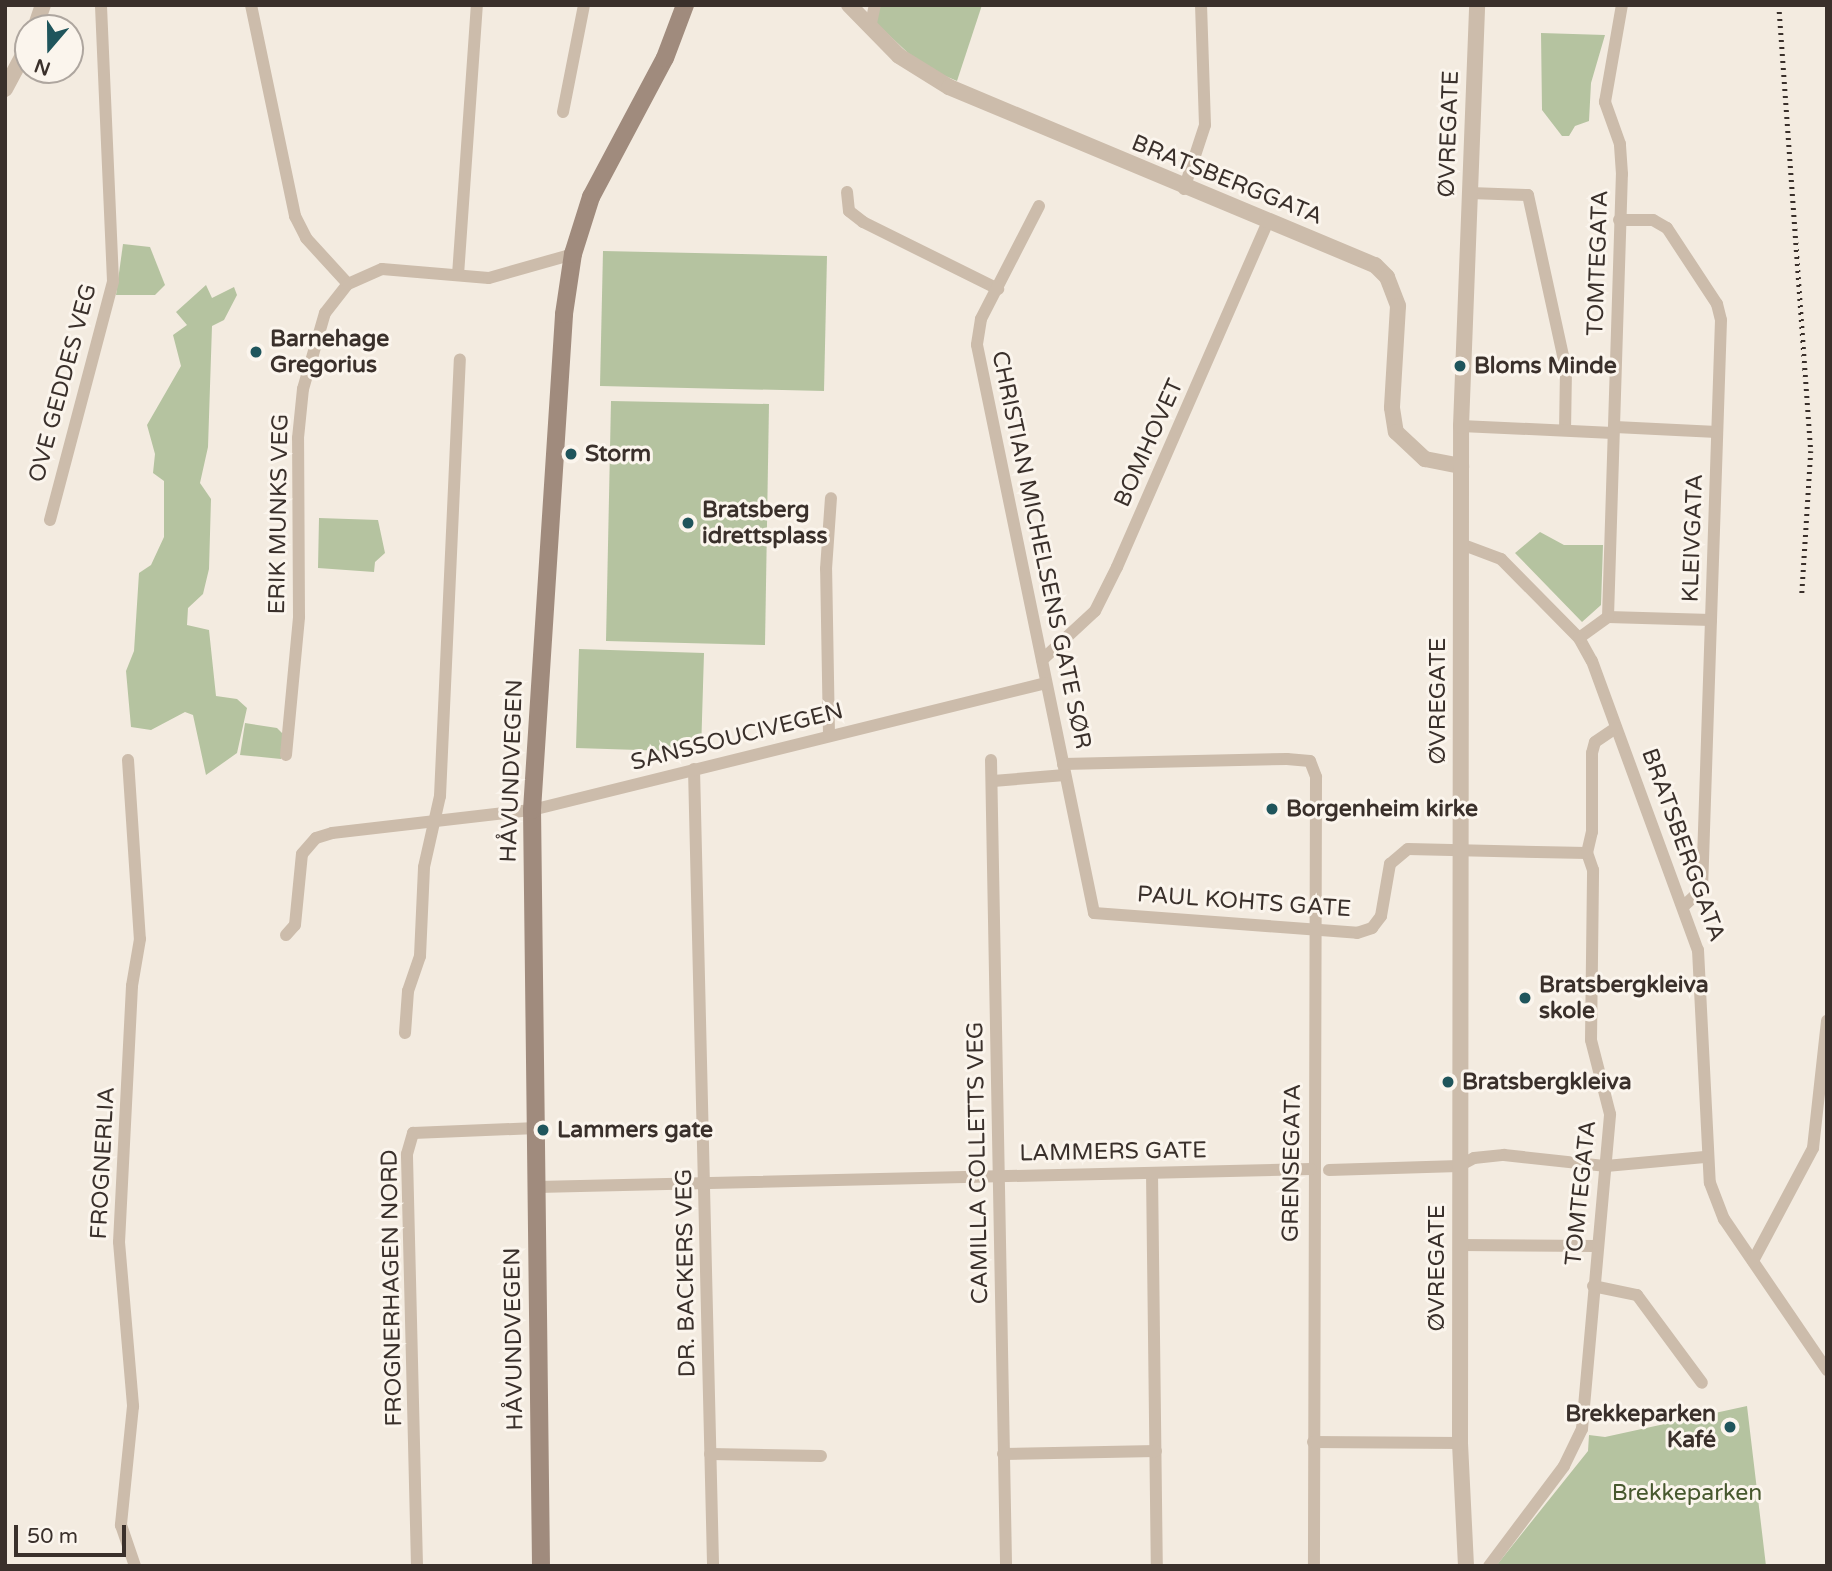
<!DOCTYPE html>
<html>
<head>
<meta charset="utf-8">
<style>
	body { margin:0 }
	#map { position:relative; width:1832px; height:1571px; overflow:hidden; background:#f3ebe0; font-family:"Varela Round",sans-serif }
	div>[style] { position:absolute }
	.green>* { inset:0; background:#b5c3a0 }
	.minor>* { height:12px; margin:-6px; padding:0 6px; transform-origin:6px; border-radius:6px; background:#ccbcab }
	.tertiary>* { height:16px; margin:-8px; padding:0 8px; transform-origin:8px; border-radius:8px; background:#ccbcab }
	.secondary>* { height:18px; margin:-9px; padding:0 9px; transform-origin:9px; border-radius:9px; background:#a08b7d }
	.rail>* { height:4.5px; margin-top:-2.25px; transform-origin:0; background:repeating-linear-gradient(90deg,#3a302b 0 2px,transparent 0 7px) }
	.dots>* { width:19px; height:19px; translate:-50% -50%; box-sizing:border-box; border:4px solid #fbf5ed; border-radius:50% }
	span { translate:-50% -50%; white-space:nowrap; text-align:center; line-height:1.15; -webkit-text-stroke:6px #fbf5ed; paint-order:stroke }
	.street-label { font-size:23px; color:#3a302b }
	.poi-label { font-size:23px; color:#3a302b; font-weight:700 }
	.left { translate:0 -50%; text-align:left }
	.right { translate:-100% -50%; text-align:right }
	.park-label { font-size:23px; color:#47582e }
	.frame { position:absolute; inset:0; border:7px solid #3a302b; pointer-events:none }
	.north { position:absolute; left:14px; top:14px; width:70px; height:70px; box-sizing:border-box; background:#fbf5ed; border:2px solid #aea69f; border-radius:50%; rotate:200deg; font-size:19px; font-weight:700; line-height:28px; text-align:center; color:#3a302b }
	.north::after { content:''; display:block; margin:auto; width:24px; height:32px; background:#1f555c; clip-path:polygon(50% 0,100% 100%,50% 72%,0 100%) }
	.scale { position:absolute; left:14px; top:1525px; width:112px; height:32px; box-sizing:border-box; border:4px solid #3a302b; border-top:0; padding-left:9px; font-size:21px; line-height:24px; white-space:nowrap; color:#3a302b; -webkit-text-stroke:5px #fbf5ed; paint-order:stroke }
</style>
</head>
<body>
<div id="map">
	<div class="green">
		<div style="clip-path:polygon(878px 5px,982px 5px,957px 81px,922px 66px,874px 21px)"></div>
		<div style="clip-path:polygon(1541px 33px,1605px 35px,1591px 83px,1589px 121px,1575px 126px,1569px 136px,1562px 136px,1542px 110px)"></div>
		<div style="clip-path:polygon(123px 244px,150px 247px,165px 285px,155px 295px,116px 295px)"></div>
		<div style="clip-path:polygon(603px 251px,827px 256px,824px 391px,600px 386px)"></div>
		<div style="clip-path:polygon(206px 285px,212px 298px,234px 287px,237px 295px,224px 320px,212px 326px,208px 447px,200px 483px,211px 499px,209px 569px,203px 594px,188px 608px,187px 625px,209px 630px,216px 696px,237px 699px,247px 708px,237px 753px,206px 775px,193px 715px,185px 712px,151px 730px,131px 727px,126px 671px,134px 651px,139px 573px,151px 565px,164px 537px,164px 481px,153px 473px,155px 454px,147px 425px,181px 366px,173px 335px,187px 325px,176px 312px)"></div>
		<div style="clip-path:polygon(611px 401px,769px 404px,765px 645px,606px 641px)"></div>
		<div style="clip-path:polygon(319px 518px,378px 520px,385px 553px,375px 562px,374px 572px,318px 568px)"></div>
		<div style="clip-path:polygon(1540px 532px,1564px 545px,1603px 545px,1601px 605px,1582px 622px,1515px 553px)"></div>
		<div style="clip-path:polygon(579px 649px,704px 653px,701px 752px,576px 748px)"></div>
		<div style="clip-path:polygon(245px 723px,277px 728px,283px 734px,281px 759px,240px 755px)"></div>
		<div style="clip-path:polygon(1747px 1406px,1766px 1566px,1496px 1566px,1588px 1451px,1589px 1435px,1605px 1437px)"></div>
	</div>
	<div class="minor">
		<div style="left:251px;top:5px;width:216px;rotate:78.2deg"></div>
		<div style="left:295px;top:216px;width:25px;rotate:63deg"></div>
		<div style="left:306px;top:238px;width:62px;rotate:47.6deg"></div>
		<div style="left:870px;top:28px;width:24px;rotate:-78deg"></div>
		<div style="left:563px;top:112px;width:109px;rotate:-78.9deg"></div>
		<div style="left:1184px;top:189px;width:67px;rotate:-71.8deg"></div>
		<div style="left:1205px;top:125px;width:120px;rotate:-91.9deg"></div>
		<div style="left:847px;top:192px;width:19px;rotate:84deg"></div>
		<div style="left:849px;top:211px;width:18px;rotate:38deg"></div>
		<div style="left:863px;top:222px;width:151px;rotate:26.4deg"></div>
		<div style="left:1470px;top:193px;width:58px;rotate:2deg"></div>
		<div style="left:1528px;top:195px;width:178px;rotate:77.7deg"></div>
		<div style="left:1566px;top:369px;width:61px;rotate:90.9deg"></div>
		<div style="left:1039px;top:206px;width:127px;rotate:117.2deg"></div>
		<div style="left:981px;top:319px;width:26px;rotate:99deg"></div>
		<div style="left:977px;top:345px;width:580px;rotate:78.36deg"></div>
		<div style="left:1094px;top:913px;width:264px;rotate:4.3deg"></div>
		<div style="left:1357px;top:933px;width:16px;rotate:-18deg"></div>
		<div style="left:1372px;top:928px;width:15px;rotate:-53deg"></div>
		<div style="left:1381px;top:916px;width:53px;rotate:-80.2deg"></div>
		<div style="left:1390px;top:864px;width:23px;rotate:-40deg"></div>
		<div style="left:1408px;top:849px;width:179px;rotate:1.3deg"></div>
		<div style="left:1619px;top:220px;width:34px"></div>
		<div style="left:1653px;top:220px;width:16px;rotate:30deg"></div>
		<div style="left:1667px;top:228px;width:91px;rotate:56.7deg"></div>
		<div style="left:1717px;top:304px;width:16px;rotate:76deg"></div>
		<div style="left:1721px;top:320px;width:569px;rotate:91.91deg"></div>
		<div style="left:1702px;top:889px;width:25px;rotate:137deg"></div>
		<div style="left:458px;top:275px;width:271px;rotate:-86deg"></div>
		<div style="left:1461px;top:426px;width:152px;rotate:2.6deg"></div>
		<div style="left:1615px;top:427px;width:102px;rotate:2.8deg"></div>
		<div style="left:50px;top:520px;width:247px;rotate:-75.2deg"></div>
		<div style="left:113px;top:281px;width:276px;rotate:-92.5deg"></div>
		<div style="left:1461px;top:544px;width:43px;rotate:20.6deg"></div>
		<div style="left:1501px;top:559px;width:111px;rotate:45.4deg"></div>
		<div style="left:1579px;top:638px;width:26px;rotate:61deg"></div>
		<div style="left:1592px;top:661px;width:308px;rotate:69.9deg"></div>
		<div style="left:1698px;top:950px;width:233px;rotate:87.1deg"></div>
		<div style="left:1710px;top:1183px;width:39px;rotate:69deg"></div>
		<div style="left:1724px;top:1219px;width:183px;rotate:55.7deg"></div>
		<div style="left:1608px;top:617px;width:103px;rotate:1.7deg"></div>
		<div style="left:1579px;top:638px;width:36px;rotate:-36deg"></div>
		<div style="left:1608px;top:617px;width:443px;rotate:-88.2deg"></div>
		<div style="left:1622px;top:174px;width:30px;rotate:-94deg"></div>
		<div style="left:1620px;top:144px;width:45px;rotate:-109.7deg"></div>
		<div style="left:1605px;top:102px;width:98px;rotate:-80.1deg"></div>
		<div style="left:1042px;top:660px;width:72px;rotate:-42.8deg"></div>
		<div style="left:1095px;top:611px;width:49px;rotate:-63.4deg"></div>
		<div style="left:1117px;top:567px;width:374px;rotate:-66.4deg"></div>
		<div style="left:829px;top:735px;width:166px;rotate:-91deg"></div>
		<div style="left:826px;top:569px;width:71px;rotate:-86deg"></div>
		<div style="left:286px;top:755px;width:139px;rotate:-84.6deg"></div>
		<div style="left:299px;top:617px;width:179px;rotate:-90.3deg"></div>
		<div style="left:298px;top:438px;width:49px;rotate:-84.2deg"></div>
		<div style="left:303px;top:389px;width:79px;rotate:-73.9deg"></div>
		<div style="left:325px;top:313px;width:37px;rotate:-52deg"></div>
		<div style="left:348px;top:284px;width:37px;rotate:-24deg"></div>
		<div style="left:382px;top:269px;width:107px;rotate:4.8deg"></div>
		<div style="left:489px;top:278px;width:87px;rotate:-15.9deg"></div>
		<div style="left:128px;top:760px;width:179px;rotate:86.2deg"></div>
		<div style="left:140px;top:939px;width:48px;rotate:99.7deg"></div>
		<div style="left:132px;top:986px;width:256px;rotate:92.9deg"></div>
		<div style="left:119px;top:1242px;width:165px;rotate:85.1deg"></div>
		<div style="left:133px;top:1406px;width:120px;rotate:95.8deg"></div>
		<div style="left:121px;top:1525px;width:43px;rotate:71.1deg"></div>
		<div style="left:991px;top:760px;width:806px;rotate:88.93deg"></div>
		<div style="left:1063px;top:764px;width:224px;rotate:-1.3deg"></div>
		<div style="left:1287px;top:759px;width:23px;rotate:5deg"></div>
		<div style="left:1310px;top:761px;width:17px;rotate:69deg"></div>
		<div style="left:1316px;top:777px;width:789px;rotate:90.15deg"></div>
		<div style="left:694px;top:769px;width:797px;rotate:88.63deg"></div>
		<div style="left:993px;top:781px;width:72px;rotate:-4.8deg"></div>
		<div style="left:286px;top:935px;width:13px;rotate:-48deg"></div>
		<div style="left:295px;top:925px;width:71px;rotate:-84.4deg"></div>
		<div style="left:302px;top:854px;width:21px;rotate:-49deg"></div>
		<div style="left:316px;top:838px;width:17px;rotate:-17deg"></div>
		<div style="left:332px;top:833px;width:201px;rotate:-6.6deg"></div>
		<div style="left:532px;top:810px;width:529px;rotate:-13.88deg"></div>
		<div style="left:405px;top:1033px;width:42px;rotate:-85.9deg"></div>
		<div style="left:408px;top:991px;width:37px;rotate:-71deg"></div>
		<div style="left:420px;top:956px;width:89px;rotate:-87.4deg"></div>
		<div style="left:424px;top:867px;width:73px;rotate:-77.3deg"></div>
		<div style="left:440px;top:796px;width:437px;rotate:-87.4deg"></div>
		<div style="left:1329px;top:1170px;width:130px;rotate:-1.8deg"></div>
		<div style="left:1459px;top:1166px;width:17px;rotate:-28deg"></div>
		<div style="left:1474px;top:1158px;width:30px;rotate:-6deg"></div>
		<div style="left:1504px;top:1155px;width:103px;rotate:6.2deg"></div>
		<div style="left:1606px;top:1166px;width:99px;rotate:-5.2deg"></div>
		<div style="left:1152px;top:1173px;width:393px;rotate:89.3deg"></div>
		<div style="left:537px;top:1187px;width:774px;rotate:-1.33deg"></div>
		<div style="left:1460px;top:1245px;width:135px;rotate:0.4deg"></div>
		<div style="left:1753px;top:1261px;width:128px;rotate:-62deg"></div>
		<div style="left:1813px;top:1148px;width:128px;rotate:-83.7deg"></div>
		<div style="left:1593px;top:1286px;width:45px;rotate:11.6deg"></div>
		<div style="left:1637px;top:1295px;width:109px;rotate:53.5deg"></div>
		<div style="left:1313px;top:1442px;width:147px;rotate:0.4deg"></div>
		<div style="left:710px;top:1454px;width:111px;rotate:1deg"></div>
		<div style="left:1003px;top:1454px;width:153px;rotate:-1.1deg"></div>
		<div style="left:417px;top:1566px;width:412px;rotate:-91.4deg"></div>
		<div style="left:407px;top:1154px;width:22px;rotate:-74deg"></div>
		<div style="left:413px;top:1133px;width:123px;rotate:-2.3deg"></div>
		<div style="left:1489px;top:1566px;width:125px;rotate:-53.1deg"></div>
		<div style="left:1564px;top:1466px;width:41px;rotate:-64.1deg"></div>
		<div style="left:1582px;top:1429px;width:316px;rotate:-84.9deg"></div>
		<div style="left:1610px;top:1114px;width:76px;rotate:-104.4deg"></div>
		<div style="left:1591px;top:1040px;width:170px;rotate:-89.3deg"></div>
		<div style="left:1593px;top:870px;width:18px;rotate:-109deg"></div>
		<div style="left:1587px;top:853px;width:22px;rotate:-77deg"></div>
		<div style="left:1592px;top:832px;width:79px;rotate:-90deg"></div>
		<div style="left:1592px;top:753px;width:11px;rotate:-75deg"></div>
		<div style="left:1595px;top:742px;width:25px;rotate:-34deg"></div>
	</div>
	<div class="tertiary">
		<div style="left:849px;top:5px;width:71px;rotate:45.6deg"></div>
		<div style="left:899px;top:56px;width:59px;rotate:31.8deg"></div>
		<div style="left:949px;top:87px;width:462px;rotate:22.7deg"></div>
		<div style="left:1375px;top:265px;width:17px;rotate:45deg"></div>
		<div style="left:1387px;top:277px;width:31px;rotate:69deg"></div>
		<div style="left:1398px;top:306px;width:102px;rotate:93.4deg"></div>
		<div style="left:1392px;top:408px;width:24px;rotate:81deg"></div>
		<div style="left:1396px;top:432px;width:40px;rotate:43deg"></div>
		<div style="left:1425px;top:459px;width:37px;rotate:11deg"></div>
		<div style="left:35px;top:28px;width:24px;rotate:-71deg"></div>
		<div style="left:5px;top:89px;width:49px;rotate:-61.9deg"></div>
		<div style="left:1466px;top:1566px;width:123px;rotate:-92.8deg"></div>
		<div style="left:1460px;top:1443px;width:1017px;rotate:-89.94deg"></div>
		<div style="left:1461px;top:426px;width:421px;rotate:-87.8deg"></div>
	</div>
	<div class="secondary">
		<div style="left:541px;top:1566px;width:756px;rotate:-90.68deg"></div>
		<div style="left:532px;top:810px;width:497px;rotate:-86.3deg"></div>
		<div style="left:564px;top:314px;width:61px;rotate:-81.5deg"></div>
		<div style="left:573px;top:254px;width:60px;rotate:-72.5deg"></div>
		<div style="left:591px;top:197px;width:157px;rotate:-62deg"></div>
		<div style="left:665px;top:58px;width:57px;rotate:-69.3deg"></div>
	</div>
	<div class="rail">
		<div style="left:1779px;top:5px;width:447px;rotate:85.9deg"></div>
		<div style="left:1811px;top:451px;width:145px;rotate:93.6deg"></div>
	</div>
	<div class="dots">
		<div style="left:256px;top:352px;background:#1f555c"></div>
		<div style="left:1460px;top:366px;background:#1f555c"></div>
		<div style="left:571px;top:454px;background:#1f555c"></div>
		<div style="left:688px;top:523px;background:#1f555c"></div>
		<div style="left:1272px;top:809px;background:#1f555c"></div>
		<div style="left:1525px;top:998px;background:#1f555c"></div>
		<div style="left:1448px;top:1082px;background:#1f555c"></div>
		<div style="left:543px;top:1130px;background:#1f555c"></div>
		<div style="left:1730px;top:1427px;background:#1f555c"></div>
	</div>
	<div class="street-label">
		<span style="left:1449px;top:134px;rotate:-88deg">ØVREGATE</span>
		<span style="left:1227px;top:180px;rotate:22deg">BRATSBERGGATA</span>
		<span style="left:1598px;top:263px;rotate:-88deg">TOMTEGATA</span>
		<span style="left:63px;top:383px;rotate:-75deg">OVE GEDDES VEG</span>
		<span style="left:1149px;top:443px;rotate:-66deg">BOMHOVET</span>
		<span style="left:279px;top:514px;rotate:-89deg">ERIK MUNKS VEG</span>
		<span style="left:1693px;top:538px;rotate:-88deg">KLEIVGATA</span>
		<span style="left:1041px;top:550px;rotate:78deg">CHRISTIAN MICHELSENS GATE SØR</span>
		<span style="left:1438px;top:701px;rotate:-90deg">ØVREGATE</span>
		<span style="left:737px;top:737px;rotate:-14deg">SANSSOUCIVEGEN</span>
		<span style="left:512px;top:771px;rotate:-88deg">HÅVUNDVEGEN</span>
		<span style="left:1683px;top:845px;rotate:70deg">BRATSBERGGATA</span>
		<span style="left:1244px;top:902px;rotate:4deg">PAUL KOHTS GATE</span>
		<span style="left:1113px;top:1152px;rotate:-1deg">LAMMERS GATE</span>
		<span style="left:103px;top:1163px;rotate:-87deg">FROGNERLIA</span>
		<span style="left:978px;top:1163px;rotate:-91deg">CAMILLA COLLETTS VEG</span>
		<span style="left:1292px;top:1163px;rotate:-89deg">GRENSEGATA</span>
		<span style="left:1581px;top:1193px;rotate:-84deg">TOMTEGATA</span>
		<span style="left:1437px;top:1268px;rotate:-90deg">ØVREGATE</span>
		<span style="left:686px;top:1273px;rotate:-91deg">DR. BACKERS VEG</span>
		<span style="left:392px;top:1288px;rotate:-91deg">FROGNERHAGEN NORD</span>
		<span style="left:514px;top:1339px;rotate:-91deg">HÅVUNDVEGEN</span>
	</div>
	<div class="poi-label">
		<span class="left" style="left:270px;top:352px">Barnehage<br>Gregorius</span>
		<span class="left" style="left:1474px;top:366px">Bloms Minde</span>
		<span class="left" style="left:585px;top:454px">Storm</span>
		<span class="left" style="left:702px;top:523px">Bratsberg<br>idrettsplass</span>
		<span class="left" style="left:1286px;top:809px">Borgenheim kirke</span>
		<span class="left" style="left:1539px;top:998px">Bratsbergkleiva<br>skole</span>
		<span class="left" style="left:1462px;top:1082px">Bratsbergkleiva</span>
		<span class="left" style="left:557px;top:1130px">Lammers gate</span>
		<span class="right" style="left:1716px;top:1427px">Brekkeparken<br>Kafé</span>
	</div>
	<div class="park-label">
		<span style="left:1687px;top:1493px">Brekkeparken</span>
	</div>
	<div class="frame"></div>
	<div class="north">N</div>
	<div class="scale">50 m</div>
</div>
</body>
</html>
